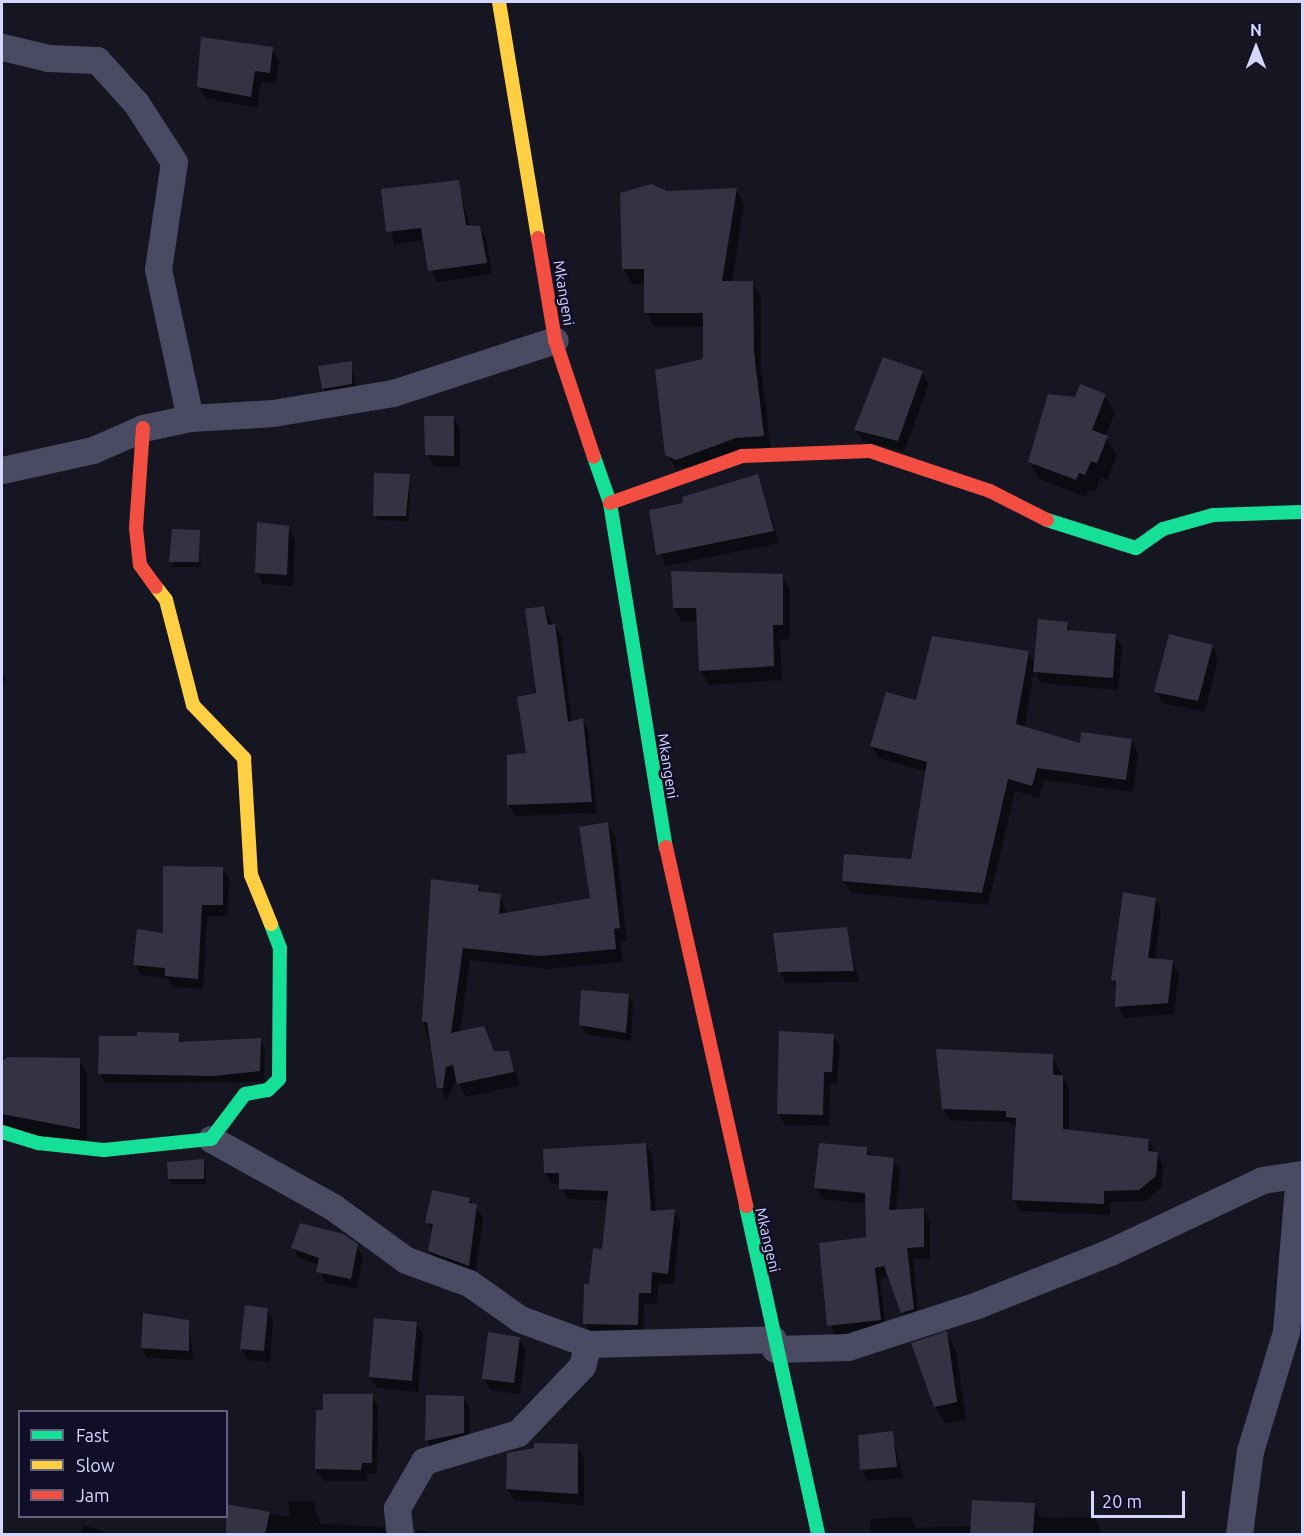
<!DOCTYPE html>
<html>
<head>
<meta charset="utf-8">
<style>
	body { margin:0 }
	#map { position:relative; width:1304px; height:1536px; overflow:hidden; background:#161522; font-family:Ubuntu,sans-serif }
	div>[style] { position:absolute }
	.shadow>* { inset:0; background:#0007 }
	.building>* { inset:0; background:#343344 }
	.street>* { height:27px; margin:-13.5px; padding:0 13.5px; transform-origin:13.5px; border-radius:13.5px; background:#4a4b63 }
	.fast>* { height:14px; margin:-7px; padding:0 7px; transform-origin:7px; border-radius:7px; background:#16e098 }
	.slow>* { height:14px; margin:-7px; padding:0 7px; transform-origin:7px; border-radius:7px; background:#ffcf43 }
	.jam>* { height:14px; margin:-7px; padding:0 7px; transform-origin:7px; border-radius:7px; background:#f24e42 }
	span { translate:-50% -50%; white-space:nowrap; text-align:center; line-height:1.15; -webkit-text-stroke:5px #110f28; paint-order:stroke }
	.street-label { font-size:15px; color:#d6d6ff }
	.frame { position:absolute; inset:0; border:3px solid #d6d6ff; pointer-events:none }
	.legend { position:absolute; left:18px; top:1410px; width:210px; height:108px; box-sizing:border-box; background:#110f28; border:2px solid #605f7e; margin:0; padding:8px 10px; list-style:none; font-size:18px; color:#d6d6ff }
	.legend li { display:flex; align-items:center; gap:12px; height:30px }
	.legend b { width:30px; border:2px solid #605f7e }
	.north { position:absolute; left:1226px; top:18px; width:60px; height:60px; -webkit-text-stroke:4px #110f28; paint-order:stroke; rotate:0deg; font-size:16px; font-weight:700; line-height:24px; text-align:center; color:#d6d6ff }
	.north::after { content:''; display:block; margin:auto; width:21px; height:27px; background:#d6d6ff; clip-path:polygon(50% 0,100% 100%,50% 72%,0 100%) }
	.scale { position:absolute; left:1091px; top:1491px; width:94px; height:27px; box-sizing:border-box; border:3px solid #d6d6ff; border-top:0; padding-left:8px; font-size:18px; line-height:21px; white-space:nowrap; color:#d6d6ff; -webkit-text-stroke:4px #110f28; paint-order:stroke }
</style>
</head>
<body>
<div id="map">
	<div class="shadow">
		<div style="clip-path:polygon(272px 49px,279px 60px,276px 84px,261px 82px,257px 108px,206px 98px,199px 87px)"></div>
		<div style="clip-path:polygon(458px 181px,470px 227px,480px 227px,486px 239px,492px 274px,436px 282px,424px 240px,394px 244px,382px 190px)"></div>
		<div style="clip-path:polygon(736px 189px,744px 204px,732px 283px,752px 282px,761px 297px,761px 368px,771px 451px,676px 469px,667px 454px,705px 360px,705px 327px,654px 327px,646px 312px,646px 284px,632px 284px,624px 269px,667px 192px)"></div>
		<div style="clip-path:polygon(351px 363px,358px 395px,330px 400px,323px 388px)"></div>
		<div style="clip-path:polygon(922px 372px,929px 384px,904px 451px,863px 441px,856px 430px)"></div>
		<div style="clip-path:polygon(1105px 396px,1115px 413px,1105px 437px,1117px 455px,1107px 480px,1101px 477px,1095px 492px,1089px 490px,1086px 497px,1039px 479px,1029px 461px,1076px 399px)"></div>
		<div style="clip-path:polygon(454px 418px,460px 429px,460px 467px,434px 466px,427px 454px)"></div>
		<div style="clip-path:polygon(410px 475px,409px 521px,378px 520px,375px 515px)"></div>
		<div style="clip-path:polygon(758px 476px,779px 543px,665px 566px,651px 511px,685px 505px)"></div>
		<div style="clip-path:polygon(288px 528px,295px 539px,293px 586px,263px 584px,256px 572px)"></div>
		<div style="clip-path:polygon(174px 531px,199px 531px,201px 567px,173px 567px)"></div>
		<div style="clip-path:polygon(782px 576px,790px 590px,790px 639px,780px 640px,782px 680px,709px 685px,701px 671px,698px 622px,682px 622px,674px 608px)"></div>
		<div style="clip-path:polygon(543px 608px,561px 636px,572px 723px,582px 720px,588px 731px,597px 813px,515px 816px,509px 805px,527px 754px)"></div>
		<div style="clip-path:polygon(1067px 623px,1072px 632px,1115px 635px,1122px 647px,1118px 690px,1041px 683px,1034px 671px,1024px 728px,1081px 745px,1131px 740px,1138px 753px,1133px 792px,1044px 780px,1039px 798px,1015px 791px,988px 905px,851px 893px,843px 880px,913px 861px,927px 772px,879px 758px,872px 746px,917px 702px,1028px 653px,1035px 664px)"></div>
		<div style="clip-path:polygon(1212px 646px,1218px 658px,1205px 712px,1162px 703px,1156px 691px)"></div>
		<div style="clip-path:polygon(2px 672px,6px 680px,2px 683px)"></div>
		<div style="clip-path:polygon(607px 824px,615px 836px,627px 941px,620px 941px,623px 962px,548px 969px,470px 960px,460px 1032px,483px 1028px,495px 1053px,508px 1053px,520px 1085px,466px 1097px,457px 1078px,446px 1101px,423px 1021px,478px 886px,482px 893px,500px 895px,507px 914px,592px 899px)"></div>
		<div style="clip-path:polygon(222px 868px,229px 879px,228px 916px,207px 916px,203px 989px,173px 987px,167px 978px,141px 975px,135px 964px)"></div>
		<div style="clip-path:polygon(1155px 899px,1161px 911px,1155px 960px,1172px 962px,1179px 973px,1174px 1014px,1123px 1018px,1113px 979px)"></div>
		<div style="clip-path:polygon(846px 929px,859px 982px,786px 983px,780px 972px)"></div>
		<div style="clip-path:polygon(628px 995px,633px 1004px,631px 1041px,586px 1034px,581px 1024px)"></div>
		<div style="clip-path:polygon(781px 1033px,833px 1035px,840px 1046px,837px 1083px,830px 1083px,829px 1126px,785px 1125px,779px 1114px)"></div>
		<div style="clip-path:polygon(178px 1035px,183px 1043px,260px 1040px,265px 1049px,264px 1082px,105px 1083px,100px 1073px,100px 1037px)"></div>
		<div style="clip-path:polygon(1052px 1055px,1069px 1088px,1069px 1131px,1148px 1140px,1157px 1153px,1163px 1165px,1161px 1188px,1146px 1201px,1110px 1202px,1110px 1215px,1020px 1211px,1014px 1200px,1017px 1128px,1011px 1122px,950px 1120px,943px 1108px)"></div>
		<div style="clip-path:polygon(79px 1059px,87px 1075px,87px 1143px,2px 1132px,2px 1060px)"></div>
		<div style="clip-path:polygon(645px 1144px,652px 1155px,656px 1212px,674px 1211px,680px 1222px,674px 1284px,658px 1283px,657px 1304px,644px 1304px,643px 1336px,591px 1334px,585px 1323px,604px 1251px,609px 1201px,567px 1199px,561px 1183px,552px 1184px,545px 1173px)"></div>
		<div style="clip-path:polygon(866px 1148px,872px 1157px,893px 1159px,900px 1171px,896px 1211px,923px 1210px,930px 1221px,930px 1259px,913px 1259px,919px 1321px,909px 1324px,890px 1277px,880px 1279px,886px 1331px,835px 1337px,824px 1302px,868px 1239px,867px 1204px,823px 1199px,816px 1188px)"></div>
		<div style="clip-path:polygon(204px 1160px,206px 1184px,172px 1184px,169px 1178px)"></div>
		<div style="clip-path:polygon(469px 1199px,483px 1217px,475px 1277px,436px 1263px,429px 1251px,433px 1232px,427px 1223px)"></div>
		<div style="clip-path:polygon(356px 1245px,363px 1256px,357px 1289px,324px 1282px,319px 1265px,299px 1258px,293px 1248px)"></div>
		<div style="clip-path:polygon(267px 1309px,273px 1321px,270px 1362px,248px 1360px,241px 1349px)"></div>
		<div style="clip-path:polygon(188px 1322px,194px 1360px,148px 1358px,142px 1348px)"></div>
		<div style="clip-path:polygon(416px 1323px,423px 1335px,418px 1392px,377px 1388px,370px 1377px)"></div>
		<div style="clip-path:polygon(946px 1333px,956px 1350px,966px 1420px,945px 1423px,935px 1406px)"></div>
		<div style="clip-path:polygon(519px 1338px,526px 1350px,520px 1394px,490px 1390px,483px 1378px)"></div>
		<div style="clip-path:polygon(372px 1396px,378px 1407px,377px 1474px,367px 1474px,367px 1481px,323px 1481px,316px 1469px)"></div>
		<div style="clip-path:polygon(463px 1397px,470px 1409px,470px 1444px,433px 1452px,427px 1440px)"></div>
		<div style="clip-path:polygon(892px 1432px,903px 1478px,868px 1481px,862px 1469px)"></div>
		<div style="clip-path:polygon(577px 1446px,584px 1458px,584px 1505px,514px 1500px,507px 1489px)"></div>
		<div style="clip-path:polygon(289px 1501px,313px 1501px,320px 1524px,382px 1527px,387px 1534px,244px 1534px,249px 1510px,289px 1517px)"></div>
		<div style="clip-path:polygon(1034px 1505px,1040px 1518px,1095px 1517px,1102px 1534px,871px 1534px,870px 1519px,910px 1517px,916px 1528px,972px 1526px)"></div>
		<div style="clip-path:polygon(83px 1525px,108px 1533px,109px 1534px,80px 1534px)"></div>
		<div style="clip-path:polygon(417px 1530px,431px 1532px,432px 1534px,416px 1534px)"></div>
	</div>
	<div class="building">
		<div style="clip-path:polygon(201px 37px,273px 47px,270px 73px,255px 71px,251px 97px,197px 87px)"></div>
		<div style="clip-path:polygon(459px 180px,466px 225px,480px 226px,487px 263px,428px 271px,421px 228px,386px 232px,381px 189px)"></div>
		<div style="clip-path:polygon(651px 184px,667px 191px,737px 188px,722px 281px,753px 281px,754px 352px,764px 436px,736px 438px,676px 460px,665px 455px,655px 370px,703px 359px,703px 313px,644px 313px,644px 269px,622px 269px,620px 193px)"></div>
		<div style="clip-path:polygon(883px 357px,923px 371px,898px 441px,854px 430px)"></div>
		<div style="clip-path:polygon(352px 361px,352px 384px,322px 389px,318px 366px)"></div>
		<div style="clip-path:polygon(1080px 384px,1106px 394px,1092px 430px,1108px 436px,1097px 463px,1091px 461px,1085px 475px,1079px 473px,1076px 480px,1028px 462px,1048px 394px,1075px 397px)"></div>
		<div style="clip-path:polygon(424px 416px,454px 416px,454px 456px,425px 455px)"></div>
		<div style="clip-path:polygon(374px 473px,410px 474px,406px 516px,373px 516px)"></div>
		<div style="clip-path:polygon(758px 474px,774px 531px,656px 555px,649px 510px,683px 503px,682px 497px)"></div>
		<div style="clip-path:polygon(257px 522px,289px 526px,287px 575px,255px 573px)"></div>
		<div style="clip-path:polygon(172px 529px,200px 530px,199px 562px,169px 562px)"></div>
		<div style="clip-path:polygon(671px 571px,783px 574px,783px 625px,773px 625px,774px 666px,699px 671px,696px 608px,673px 608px)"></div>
		<div style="clip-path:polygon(544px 606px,548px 625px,555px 624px,568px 722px,583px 718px,592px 802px,507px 805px,507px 755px,526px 753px,517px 697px,536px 693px,525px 609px)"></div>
		<div style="clip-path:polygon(1038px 619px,1068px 622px,1067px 630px,1116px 634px,1113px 678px,1033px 672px)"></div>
		<div style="clip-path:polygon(1169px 634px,1213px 645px,1198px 701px,1154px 692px)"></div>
		<div style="clip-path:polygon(932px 636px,1029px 651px,1016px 724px,1080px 743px,1081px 732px,1132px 739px,1126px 780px,1037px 768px,1032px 786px,1008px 779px,982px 893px,842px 881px,844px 854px,911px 859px,927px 762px,870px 746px,886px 692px,916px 700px)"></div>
		<div style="clip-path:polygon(608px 822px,620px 928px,614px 929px,616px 949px,540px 956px,463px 948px,451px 1033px,484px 1026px,494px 1051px,509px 1051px,514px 1072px,457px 1084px,453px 1065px,446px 1067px,443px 1088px,437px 1088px,427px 1022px,422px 1022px,431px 879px,479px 885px,478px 891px,501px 894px,499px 914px,590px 898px,579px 827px)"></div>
		<div style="clip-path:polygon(163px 866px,223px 867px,223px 905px,202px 905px,198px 979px,165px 976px,165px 968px,133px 965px,137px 929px,163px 933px)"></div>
		<div style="clip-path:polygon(1123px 892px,1156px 898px,1148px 958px,1173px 960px,1168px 1003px,1115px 1007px,1116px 981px,1111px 980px)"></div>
		<div style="clip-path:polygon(847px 927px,854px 971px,778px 972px,773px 933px)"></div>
		<div style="clip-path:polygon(581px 990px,629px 994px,626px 1033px,579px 1025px)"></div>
		<div style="clip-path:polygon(779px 1031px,834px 1034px,832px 1072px,824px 1072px,823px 1115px,777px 1114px)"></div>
		<div style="clip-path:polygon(137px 1032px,179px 1033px,179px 1042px,261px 1038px,260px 1071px,213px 1076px,98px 1074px,99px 1036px,137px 1036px)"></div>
		<div style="clip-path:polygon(936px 1049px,1053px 1054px,1053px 1075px,1063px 1075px,1063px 1129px,1149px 1139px,1148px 1151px,1158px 1152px,1156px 1176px,1139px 1190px,1104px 1191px,1104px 1204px,1012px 1200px,1016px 1118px,1006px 1117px,1006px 1111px,942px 1109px)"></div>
		<div style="clip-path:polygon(7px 1057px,80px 1058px,80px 1129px,2px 1114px,2px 1061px)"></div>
		<div style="clip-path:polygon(646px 1143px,651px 1211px,675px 1209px,668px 1274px,652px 1272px,651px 1293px,639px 1293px,638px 1325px,583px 1324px,584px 1284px,589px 1284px,593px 1248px,602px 1249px,608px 1191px,559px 1189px,559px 1173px,544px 1173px,543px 1149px)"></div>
		<div style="clip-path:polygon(819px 1143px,867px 1147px,867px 1155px,894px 1158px,889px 1210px,924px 1208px,924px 1247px,907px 1248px,914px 1309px,901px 1313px,884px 1266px,875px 1268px,881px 1320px,827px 1326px,819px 1243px,866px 1237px,865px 1193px,814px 1188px)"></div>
		<div style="clip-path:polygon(204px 1159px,204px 1179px,168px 1179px,167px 1162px)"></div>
		<div style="clip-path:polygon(432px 1190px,470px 1198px,469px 1203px,477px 1204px,469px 1266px,428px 1251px,433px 1224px,425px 1223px)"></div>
		<div style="clip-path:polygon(300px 1223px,343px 1234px,358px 1244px,351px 1279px,316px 1272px,319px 1258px,291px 1248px)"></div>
		<div style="clip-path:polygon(245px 1305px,268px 1308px,264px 1351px,240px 1349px)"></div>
		<div style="clip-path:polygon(143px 1313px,189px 1320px,189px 1351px,141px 1348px)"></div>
		<div style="clip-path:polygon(374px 1318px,417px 1322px,412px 1381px,369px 1377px)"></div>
		<div style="clip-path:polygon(947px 1331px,957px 1402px,934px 1407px,911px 1343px)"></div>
		<div style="clip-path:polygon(488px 1332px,520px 1337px,514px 1383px,482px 1379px)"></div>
		<div style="clip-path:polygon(323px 1394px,373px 1394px,372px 1463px,362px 1463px,361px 1470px,315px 1469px,316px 1410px,323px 1410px)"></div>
		<div style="clip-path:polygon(426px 1395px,464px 1396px,464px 1433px,425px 1441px)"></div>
		<div style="clip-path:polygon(893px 1431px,897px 1467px,860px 1470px,858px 1435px)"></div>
		<div style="clip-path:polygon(534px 1443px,578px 1444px,578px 1494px,506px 1489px,507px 1453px,534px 1448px)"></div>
		<div style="clip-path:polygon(972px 1500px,1035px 1503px,1033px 1534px,970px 1534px)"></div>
		<div style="clip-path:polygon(226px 1504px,270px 1512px,265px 1534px,226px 1534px)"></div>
	</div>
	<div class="street">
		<div style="left:2px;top:47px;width:47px;rotate:13.4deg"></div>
		<div style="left:48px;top:58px;width:49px;rotate:2.3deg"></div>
		<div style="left:97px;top:60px;width:58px;rotate:47.8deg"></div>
		<div style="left:136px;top:103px;width:70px;rotate:57.2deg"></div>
		<div style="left:174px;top:162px;width:108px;rotate:98.5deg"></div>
		<div style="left:158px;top:269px;width:152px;rotate:77.9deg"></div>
		<div style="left:2px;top:470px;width:93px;rotate:-12.4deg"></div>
		<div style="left:93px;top:450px;width:55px;rotate:-23.7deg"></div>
		<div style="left:143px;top:428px;width:48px;rotate:-12deg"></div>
		<div style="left:190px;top:418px;width:83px;rotate:-3.4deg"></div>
		<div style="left:273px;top:413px;width:122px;rotate:-9.5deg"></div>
		<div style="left:393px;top:393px;width:170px;rotate:-18.1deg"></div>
		<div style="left:211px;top:1139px;width:140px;rotate:29.1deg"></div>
		<div style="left:333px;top:1207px;width:90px;rotate:36deg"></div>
		<div style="left:406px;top:1260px;width:67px;rotate:20.1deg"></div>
		<div style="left:469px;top:1283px;width:62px;rotate:35.2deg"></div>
		<div style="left:520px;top:1319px;width:72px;rotate:20.2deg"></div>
		<div style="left:588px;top:1344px;width:185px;rotate:-1.5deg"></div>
		<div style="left:775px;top:1349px;width:73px;rotate:-1.6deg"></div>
		<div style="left:848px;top:1347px;width:136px;rotate:-18deg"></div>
		<div style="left:977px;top:1305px;width:143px;rotate:-21.7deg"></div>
		<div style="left:1110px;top:1252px;width:168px;rotate:-25.3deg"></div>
		<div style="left:1262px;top:1180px;width:40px;rotate:-8.5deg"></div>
		<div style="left:400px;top:1534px;width:26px;rotate:-97deg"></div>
		<div style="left:397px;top:1508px;width:54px;rotate:-60.1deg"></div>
		<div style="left:424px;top:1461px;width:98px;rotate:-16.6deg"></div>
		<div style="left:518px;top:1433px;width:93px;rotate:-46.3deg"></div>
		<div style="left:582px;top:1366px;width:23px;rotate:-75deg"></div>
		<div style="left:1239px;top:1534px;width:84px;rotate:-82.5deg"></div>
		<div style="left:1250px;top:1451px;width:124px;rotate:-73.2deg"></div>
		<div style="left:1286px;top:1332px;width:158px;rotate:-85.3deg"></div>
	</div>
	<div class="fast">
		<div style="left:594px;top:457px;width:49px;rotate:70.8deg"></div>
		<div style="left:610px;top:503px;width:349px;rotate:80.8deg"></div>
		<div style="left:1047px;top:520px;width:93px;rotate:17.5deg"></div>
		<div style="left:1136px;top:548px;width:33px;rotate:-35deg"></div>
		<div style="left:1163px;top:529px;width:52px;rotate:-15.6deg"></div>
		<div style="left:1213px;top:515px;width:89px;rotate:-1.9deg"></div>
		<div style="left:2px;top:1132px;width:38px;rotate:17deg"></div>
		<div style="left:38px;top:1143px;width:66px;rotate:6.1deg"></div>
		<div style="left:104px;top:1150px;width:108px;rotate:-5.9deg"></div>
		<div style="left:211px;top:1139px;width:56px;rotate:-52.9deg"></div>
		<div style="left:245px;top:1094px;width:23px;rotate:-10deg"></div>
		<div style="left:268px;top:1090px;width:16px;rotate:-45deg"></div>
		<div style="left:279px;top:1079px;width:131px;rotate:-89.6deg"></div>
		<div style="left:280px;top:948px;width:26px;rotate:-111deg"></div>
		<div style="left:746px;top:1206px;width:336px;rotate:77.6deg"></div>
	</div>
	<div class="slow">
		<div style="left:499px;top:2px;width:239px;rotate:80.6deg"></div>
		<div style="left:156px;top:587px;width:16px;rotate:52deg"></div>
		<div style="left:166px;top:600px;width:108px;rotate:75.6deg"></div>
		<div style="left:193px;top:705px;width:74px;rotate:46.1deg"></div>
		<div style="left:244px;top:758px;width:117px;rotate:86.6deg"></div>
		<div style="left:251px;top:875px;width:53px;rotate:67.8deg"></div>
	</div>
	<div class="jam">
		<div style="left:538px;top:238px;width:103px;rotate:80.5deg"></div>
		<div style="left:555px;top:340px;width:123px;rotate:71.6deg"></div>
		<div style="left:143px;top:428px;width:100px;rotate:94deg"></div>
		<div style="left:136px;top:528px;width:37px;rotate:84deg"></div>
		<div style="left:140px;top:565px;width:27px;rotate:54deg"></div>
		<div style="left:610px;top:503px;width:140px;rotate:-19.6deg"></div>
		<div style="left:742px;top:456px;width:128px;rotate:-2.2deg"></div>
		<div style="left:870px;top:451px;width:126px;rotate:18.4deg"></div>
		<div style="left:990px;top:491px;width:64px;rotate:27deg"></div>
		<div style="left:666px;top:847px;width:368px;rotate:77.4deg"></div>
	</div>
	<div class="street-label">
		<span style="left:564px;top:293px;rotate:81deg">Mkangeni</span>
		<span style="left:668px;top:766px;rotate:81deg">Mkangeni</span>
		<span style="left:768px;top:1240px;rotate:77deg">Mkangeni</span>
	</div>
	<div class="frame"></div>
	<ul class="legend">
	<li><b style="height:8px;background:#16e098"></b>Fast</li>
	<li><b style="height:8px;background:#ffcf43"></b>Slow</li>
	<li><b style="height:8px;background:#f24e42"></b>Jam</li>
	</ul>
	<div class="north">N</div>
	<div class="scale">20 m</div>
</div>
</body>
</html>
